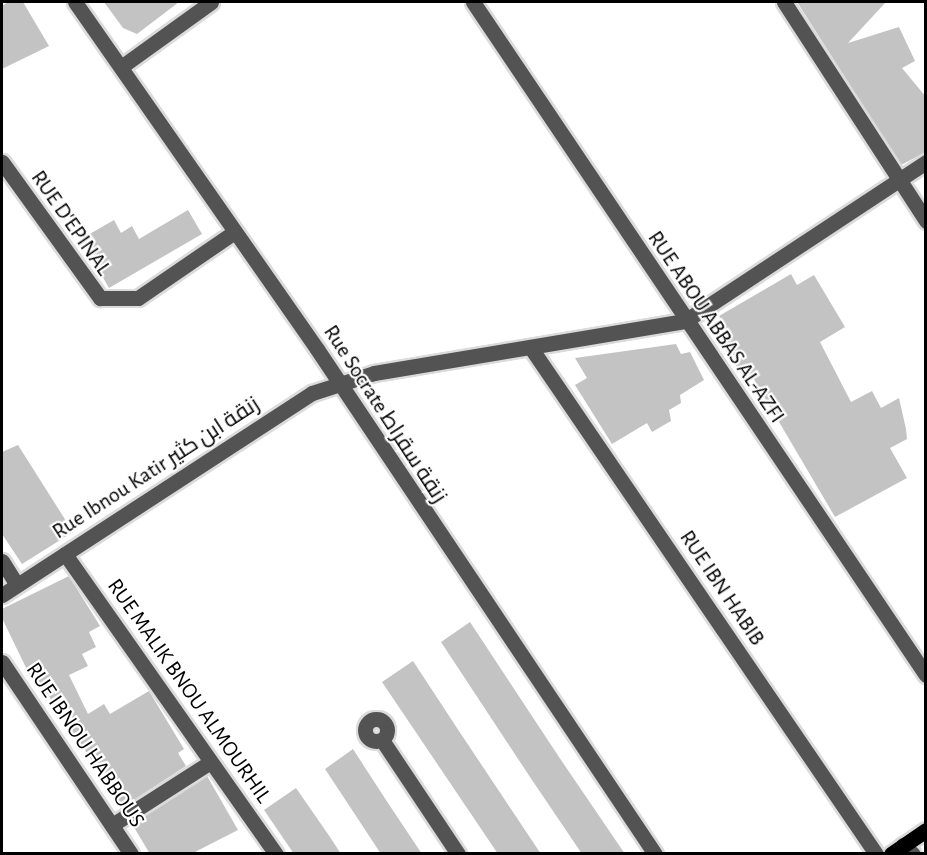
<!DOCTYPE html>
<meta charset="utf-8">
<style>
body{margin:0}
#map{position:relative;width:927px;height:855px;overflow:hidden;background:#fff;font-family:"Alegreya Sans",Cairo,sans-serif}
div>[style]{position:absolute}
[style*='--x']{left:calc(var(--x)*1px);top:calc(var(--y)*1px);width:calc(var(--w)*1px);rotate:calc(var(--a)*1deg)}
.building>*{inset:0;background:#c3c3c3}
.roads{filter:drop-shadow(2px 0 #dbdbdb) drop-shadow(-2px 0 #dbdbdb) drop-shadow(0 2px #dbdbdb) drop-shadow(0 -2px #dbdbdb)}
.minor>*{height:15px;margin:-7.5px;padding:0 7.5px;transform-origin:7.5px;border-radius:7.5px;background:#535353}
.minor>.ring{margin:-7.5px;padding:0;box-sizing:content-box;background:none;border:15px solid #535353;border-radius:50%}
.major>*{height:15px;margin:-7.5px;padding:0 7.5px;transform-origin:7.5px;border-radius:7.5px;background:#000}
span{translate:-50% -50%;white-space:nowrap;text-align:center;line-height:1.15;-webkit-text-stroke:4.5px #fff;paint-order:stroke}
.street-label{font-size:22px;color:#000}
.frame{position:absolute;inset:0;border:3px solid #000;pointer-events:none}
</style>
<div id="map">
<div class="building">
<div style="clip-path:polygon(8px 2px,23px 2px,49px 46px,2px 69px,2px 6px)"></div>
<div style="clip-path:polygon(104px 2px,179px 2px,137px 34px,123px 28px)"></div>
<div style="clip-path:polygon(797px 2px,886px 2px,848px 43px,899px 27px,915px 61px,902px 68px,926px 97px,926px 152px,901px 165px)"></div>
<div style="clip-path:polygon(188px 210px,202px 234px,109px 288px,81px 239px,114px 220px,121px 233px,132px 226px,139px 239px)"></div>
<div style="clip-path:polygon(791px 274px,797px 285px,814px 275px,845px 327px,820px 342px,851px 402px,872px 391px,881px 408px,899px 398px,906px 429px,907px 439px,890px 448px,907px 478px,835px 517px,752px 376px,745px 379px,714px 333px,725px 326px,719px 316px)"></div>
<div style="clip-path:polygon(676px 344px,681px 354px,690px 352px,704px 380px,680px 395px,681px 403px,669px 410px,671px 421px,652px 432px,647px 423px,612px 444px,575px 385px,587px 378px,575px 358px)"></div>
<div style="clip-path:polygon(18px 445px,73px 532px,22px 564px,2px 534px,2px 452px)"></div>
<div style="clip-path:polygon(69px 576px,100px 626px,89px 632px,96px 647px,82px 654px,88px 666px,69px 675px,88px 714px,104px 704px,110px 714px,149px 691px,184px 749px,178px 753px,186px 766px,123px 807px,34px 674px,30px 676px,2px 618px,2px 609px)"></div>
<div style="clip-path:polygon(470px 622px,559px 757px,625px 854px,582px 854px,530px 777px,441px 642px)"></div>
<div style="clip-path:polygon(413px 661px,457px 728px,541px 854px,498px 854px,382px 682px)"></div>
<div style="clip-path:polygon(353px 749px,386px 800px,422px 854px,381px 854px,358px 819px,325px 769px)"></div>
<div style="clip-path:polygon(207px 776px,238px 830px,191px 854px,150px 854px,132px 824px)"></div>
<div style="clip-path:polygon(296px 788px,330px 837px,341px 854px,294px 854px,264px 810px)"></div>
</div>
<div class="roads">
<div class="minor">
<div style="--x:75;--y:2;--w:423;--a:55.1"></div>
<div style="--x:317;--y:349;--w:608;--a:56.21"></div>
<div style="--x:473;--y:2;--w:811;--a:56.06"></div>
<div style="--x:784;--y:2;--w:261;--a:57"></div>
<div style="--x:121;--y:67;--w:111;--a:-35.8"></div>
<div style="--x:2;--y:162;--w:168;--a:54.2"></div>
<div style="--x:100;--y:298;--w:38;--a:0"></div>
<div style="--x:138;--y:298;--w:115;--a:-34.4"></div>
<div style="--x:531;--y:348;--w:612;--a:55.71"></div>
<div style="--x:65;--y:554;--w:367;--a:54.9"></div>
<div style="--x:2;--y:561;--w:28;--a:58"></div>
<div style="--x:2;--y:595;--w:370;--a:-33.1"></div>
<div style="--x:312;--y:393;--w:65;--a:-17.9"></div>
<div style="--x:374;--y:373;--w:315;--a:-9.5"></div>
<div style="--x:685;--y:321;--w:289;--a:-33.4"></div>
<div style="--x:2;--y:662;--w:231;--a:56.1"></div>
<div class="ring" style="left:365px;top:719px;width:7px;height:7px"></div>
<div style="--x:382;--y:740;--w:137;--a:56.3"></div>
<div style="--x:112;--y:825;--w:115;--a:-32.6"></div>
<div style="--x:903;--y:845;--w:13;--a:42"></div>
</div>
<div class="major">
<div style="--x:891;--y:854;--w:42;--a:-34.4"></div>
</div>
</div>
<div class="street-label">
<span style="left:71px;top:223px;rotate:55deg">RUE D'EPINAL</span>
<span style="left:716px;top:327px;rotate:56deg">RUE ABOU ABBAS AL-AZFI</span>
<span style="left:385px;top:414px;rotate:57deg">Rue Socrate زنقة سقراط</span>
<span style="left:156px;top:468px;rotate:-33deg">Rue Ibnou Katir زنقة ابن كثير</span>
<span style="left:722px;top:588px;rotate:56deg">RUE IBN HABIB</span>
<span style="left:189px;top:691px;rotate:55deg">RUE MALIK BNOU ALMOURHIL</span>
<span style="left:85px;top:745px;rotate:56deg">RUE IBNOU HABBOUS</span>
</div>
<div class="frame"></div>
</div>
